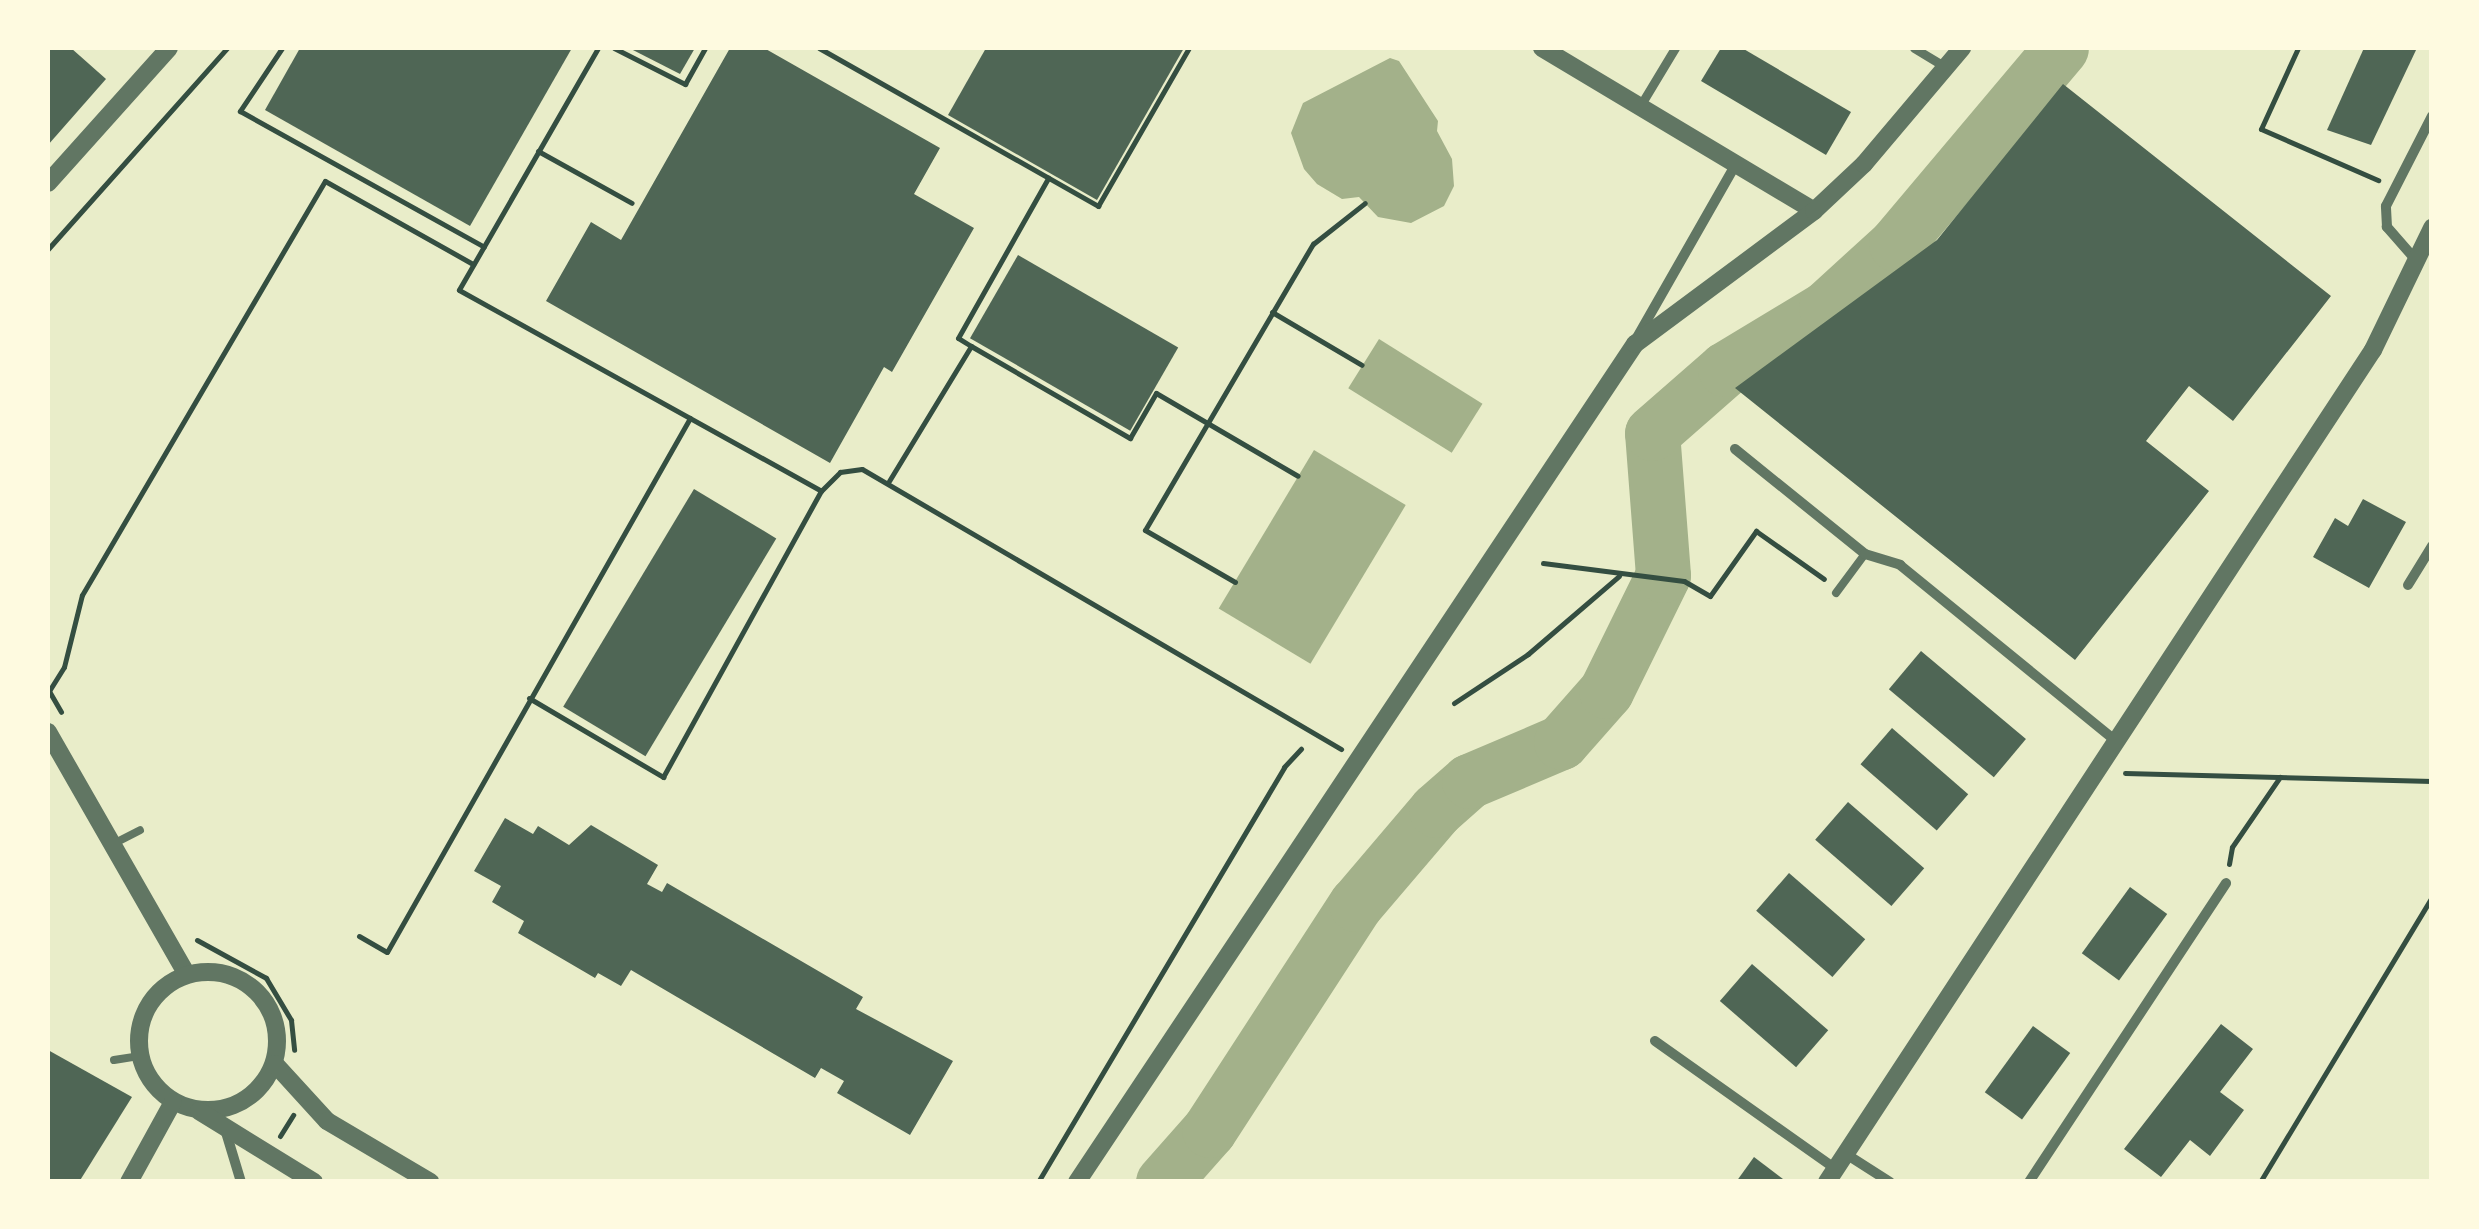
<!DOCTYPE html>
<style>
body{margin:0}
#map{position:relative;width:2479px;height:1229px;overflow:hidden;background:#e9edc9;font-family:Rubik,sans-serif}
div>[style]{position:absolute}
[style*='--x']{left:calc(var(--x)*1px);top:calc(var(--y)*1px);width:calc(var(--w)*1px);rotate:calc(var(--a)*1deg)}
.water>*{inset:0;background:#a3b18a;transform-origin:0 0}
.river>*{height:55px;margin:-27.5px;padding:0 27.5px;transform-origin:27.5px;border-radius:27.5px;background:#a3b18a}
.building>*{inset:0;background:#4f6655;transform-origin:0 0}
.path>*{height:5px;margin:-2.5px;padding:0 2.5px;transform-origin:2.5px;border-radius:2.5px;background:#344e41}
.service>*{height:8px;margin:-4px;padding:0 4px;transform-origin:4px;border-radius:4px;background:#617663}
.pedestrian>*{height:9px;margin:-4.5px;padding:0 4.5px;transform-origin:4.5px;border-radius:4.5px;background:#617663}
.minor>*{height:10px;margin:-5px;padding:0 5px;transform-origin:5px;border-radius:5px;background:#617663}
.tertiary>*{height:18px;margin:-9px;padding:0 9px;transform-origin:9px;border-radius:9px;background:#617663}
.tertiary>.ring{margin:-9px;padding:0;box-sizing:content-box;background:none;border:18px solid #617663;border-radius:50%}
span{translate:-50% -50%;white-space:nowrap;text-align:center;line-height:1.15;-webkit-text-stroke:8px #fefae0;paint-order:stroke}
.frame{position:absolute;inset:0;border:50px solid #fefae0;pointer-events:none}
</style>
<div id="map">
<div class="water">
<div style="clip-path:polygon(1390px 58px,1399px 61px,1438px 121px,1437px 131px,1452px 159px,1454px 186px,1444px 206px,1411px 223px,1378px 217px,1359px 197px,1342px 199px,1317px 184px,1304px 169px,1291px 133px,1303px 103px)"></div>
<div style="left:1379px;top:339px;width:122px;height:58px;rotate:32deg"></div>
<div style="left:1314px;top:450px;width:107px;height:185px;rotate:31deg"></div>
</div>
<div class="river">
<div style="--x:1163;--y:1182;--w:69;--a:-48.5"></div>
<div style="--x:1209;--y:1130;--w:270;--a:-57"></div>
<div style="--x:1356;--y:904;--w:123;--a:-49.6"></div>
<div style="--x:1436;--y:810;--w:44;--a:-41.3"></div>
<div style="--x:1469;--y:781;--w:100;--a:-23"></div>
<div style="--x:1561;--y:742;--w:68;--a:-48.6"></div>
<div style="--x:1606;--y:691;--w:129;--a:-63.8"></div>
<div style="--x:1663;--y:575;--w:142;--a:-94.4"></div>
<div style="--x:1652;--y:433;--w:97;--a:-41.2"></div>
<div style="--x:1725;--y:369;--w:118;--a:-31.1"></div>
<div style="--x:1826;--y:308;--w:95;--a:-42.4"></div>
<div style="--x:1896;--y:244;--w:256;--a:-49.9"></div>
</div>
<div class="building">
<div style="clip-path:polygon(48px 48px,71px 48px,106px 79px,48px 145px)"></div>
<div style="clip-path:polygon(300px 48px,572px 48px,470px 226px,265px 110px)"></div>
<div style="clip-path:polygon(629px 48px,695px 48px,680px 74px)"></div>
<div style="clip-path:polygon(730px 48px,764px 48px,940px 148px,914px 194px,974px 228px,892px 372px,884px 367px,830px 463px,546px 301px,591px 222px,621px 240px)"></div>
<div style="clip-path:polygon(986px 48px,1184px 48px,1097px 200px,948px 115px)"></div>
<div style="clip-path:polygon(1721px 48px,1742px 48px,1851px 112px,1826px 155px,1701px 81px)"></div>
<div style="clip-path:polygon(2364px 48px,2417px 48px,2371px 145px,2327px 130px)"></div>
<div style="clip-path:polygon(2063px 84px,2331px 296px,2233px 421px,2189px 386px,2146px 441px,2209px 491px,2075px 660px,1735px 388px,1937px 240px)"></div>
<div style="left:1018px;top:255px;width:185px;height:96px;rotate:30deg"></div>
<div style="left:694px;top:489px;width:96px;height:254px;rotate:31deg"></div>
<div style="clip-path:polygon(2363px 499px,2406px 522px,2369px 588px,2313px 557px,2335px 518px,2348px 526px)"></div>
<div style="left:1921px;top:651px;width:137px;height:50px;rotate:40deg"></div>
<div style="left:1892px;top:728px;width:101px;height:48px;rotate:41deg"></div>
<div style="left:1848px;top:802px;width:101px;height:50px;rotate:41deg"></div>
<div style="clip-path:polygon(505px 818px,533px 834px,538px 826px,569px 845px,591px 825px,658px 865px,647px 884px,662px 892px,667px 883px,863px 997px,856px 1009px,953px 1061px,910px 1135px,837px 1093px,844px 1081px,821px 1068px,815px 1078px,631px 970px,621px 986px,598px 973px,595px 978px,518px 933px,524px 921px,492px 902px,501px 886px,474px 871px)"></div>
<div style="left:1789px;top:873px;width:101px;height:50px;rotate:41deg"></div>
<div style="left:2130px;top:887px;width:46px;height:82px;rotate:36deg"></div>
<div style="left:1752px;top:964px;width:101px;height:49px;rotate:41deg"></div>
<div style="clip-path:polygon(2221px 1024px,2253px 1049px,2220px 1092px,2244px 1110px,2210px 1156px,2190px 1140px,2161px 1177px,2124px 1149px)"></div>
<div style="left:2033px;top:1026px;width:46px;height:82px;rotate:36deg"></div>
<div style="clip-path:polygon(48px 1050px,132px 1097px,79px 1182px,48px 1182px)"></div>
<div style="clip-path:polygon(1754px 1157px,1787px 1182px,1736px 1182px)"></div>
</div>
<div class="path">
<div style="--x:282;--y:48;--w:76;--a:123.7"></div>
<div style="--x:240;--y:111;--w:279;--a:29.1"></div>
<div style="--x:598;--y:48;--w:279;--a:119.9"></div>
<div style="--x:459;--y:290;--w:414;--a:29"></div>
<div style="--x:821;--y:491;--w:27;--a:-45"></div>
<div style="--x:840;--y:472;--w:22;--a:-8"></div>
<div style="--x:862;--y:469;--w:555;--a:30.31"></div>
<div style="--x:614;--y:48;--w:80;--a:26.9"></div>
<div style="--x:685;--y:84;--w:41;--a:-60.9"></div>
<div style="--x:819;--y:48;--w:321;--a:29.5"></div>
<div style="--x:1098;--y:206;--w:182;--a:-60.1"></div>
<div style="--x:2298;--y:48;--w:89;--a:114.6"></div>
<div style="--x:2261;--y:129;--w:128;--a:23.6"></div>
<div style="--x:538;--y:151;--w:107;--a:29"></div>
<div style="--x:48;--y:249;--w:269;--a:-48.3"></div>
<div style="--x:1272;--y:312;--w:104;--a:30.5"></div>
<div style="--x:971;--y:346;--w:184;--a:30.1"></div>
<div style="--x:1130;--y:438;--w:52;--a:-60"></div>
<div style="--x:1156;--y:393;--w:164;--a:30.3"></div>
<div style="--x:889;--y:481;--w:158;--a:-58.7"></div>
<div style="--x:971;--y:346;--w:15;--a:-148"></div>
<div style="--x:958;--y:338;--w:184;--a:-60.6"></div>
<div style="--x:1543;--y:563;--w:142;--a:7.3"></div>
<div style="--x:1684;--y:581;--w:30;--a:30"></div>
<div style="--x:1710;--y:596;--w:80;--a:-54.7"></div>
<div style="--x:1756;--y:531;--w:83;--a:35.2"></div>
<div style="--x:1235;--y:582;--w:104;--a:-150"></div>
<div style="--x:1145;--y:530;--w:332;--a:-59.6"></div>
<div style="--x:1313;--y:244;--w:66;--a:-38.3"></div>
<div style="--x:49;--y:691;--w:28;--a:-58"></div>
<div style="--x:64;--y:667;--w:74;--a:-76"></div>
<div style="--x:82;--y:595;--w:480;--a:-59.6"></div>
<div style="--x:325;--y:181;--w:170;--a:29.3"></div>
<div style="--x:49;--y:691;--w:24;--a:60"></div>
<div style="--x:529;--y:698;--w:156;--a:30.5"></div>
<div style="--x:663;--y:777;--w:327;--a:-61.1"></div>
<div style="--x:1454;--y:703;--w:89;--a:-33.5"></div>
<div style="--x:1528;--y:654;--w:120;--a:-40.6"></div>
<div style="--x:2125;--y:773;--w:307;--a:1.5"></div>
<div style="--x:2229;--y:864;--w:17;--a:-80"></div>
<div style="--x:2232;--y:847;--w:85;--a:-55.6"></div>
<div style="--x:359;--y:936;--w:32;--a:30"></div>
<div style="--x:387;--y:952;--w:614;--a:-60.43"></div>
<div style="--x:197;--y:940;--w:79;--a:28.8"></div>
<div style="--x:266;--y:978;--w:49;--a:59.2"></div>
<div style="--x:291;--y:1020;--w:30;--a:84"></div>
<div style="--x:280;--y:1136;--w:25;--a:-58"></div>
<div style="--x:1038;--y:1182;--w:482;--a:-59.3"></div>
<div style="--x:1284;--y:767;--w:25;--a:-47"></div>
<div style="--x:2260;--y:1182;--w:333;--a:-58.9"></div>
</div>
<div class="service">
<div style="--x:1836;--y:593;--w:49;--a:-53.4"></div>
<div style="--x:115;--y:843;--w:28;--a:-27"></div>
<div style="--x:114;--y:1060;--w:25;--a:-9"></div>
</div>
<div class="pedestrian">
<div style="--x:1914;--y:48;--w:37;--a:31"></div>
<div style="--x:1640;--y:106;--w:68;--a:-58.9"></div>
</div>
<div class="minor">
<div style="--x:2415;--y:259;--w:43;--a:-131.2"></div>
<div style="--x:2387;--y:227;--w:21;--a:-93"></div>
<div style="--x:2386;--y:206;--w:101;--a:-62.9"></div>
<div style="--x:1635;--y:341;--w:204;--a:-60.3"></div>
<div style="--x:1735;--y:449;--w:167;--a:38.9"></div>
<div style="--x:1865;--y:554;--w:37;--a:17"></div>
<div style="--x:1900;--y:565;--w:280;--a:39.2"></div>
<div style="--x:2408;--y:585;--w:46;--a:-58.4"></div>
<div style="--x:1655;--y:1041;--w:222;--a:35.3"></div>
<div style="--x:225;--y:1129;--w:55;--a:73.2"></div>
<div style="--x:1846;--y:1154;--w:52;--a:32.5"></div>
<div style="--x:2029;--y:1182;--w:358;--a:-56.6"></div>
</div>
<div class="tertiary">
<div style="--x:1542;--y:48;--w:317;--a:30.9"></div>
<div style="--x:48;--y:183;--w:181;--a:-48.1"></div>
<div style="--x:48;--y:732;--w:278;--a:60.2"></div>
<div class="ring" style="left:139px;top:972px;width:120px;height:120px"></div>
<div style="--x:275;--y:1064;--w:77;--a:47.6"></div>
<div style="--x:327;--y:1121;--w:120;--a:30.6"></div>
<div style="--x:199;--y:1111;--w:135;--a:31.7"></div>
<div style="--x:129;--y:1182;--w:91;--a:-61.2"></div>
<div style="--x:1077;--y:1182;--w:1007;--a:-56.34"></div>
<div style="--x:1635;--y:344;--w:223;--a:-36.6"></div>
<div style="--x:1814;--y:211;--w:69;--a:-43.2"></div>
<div style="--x:1864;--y:164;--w:152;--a:-49.8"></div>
<div style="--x:1827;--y:1182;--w:995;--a:-56.73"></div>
<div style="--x:2373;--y:350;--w:136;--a:-64.2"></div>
</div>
<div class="frame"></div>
</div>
